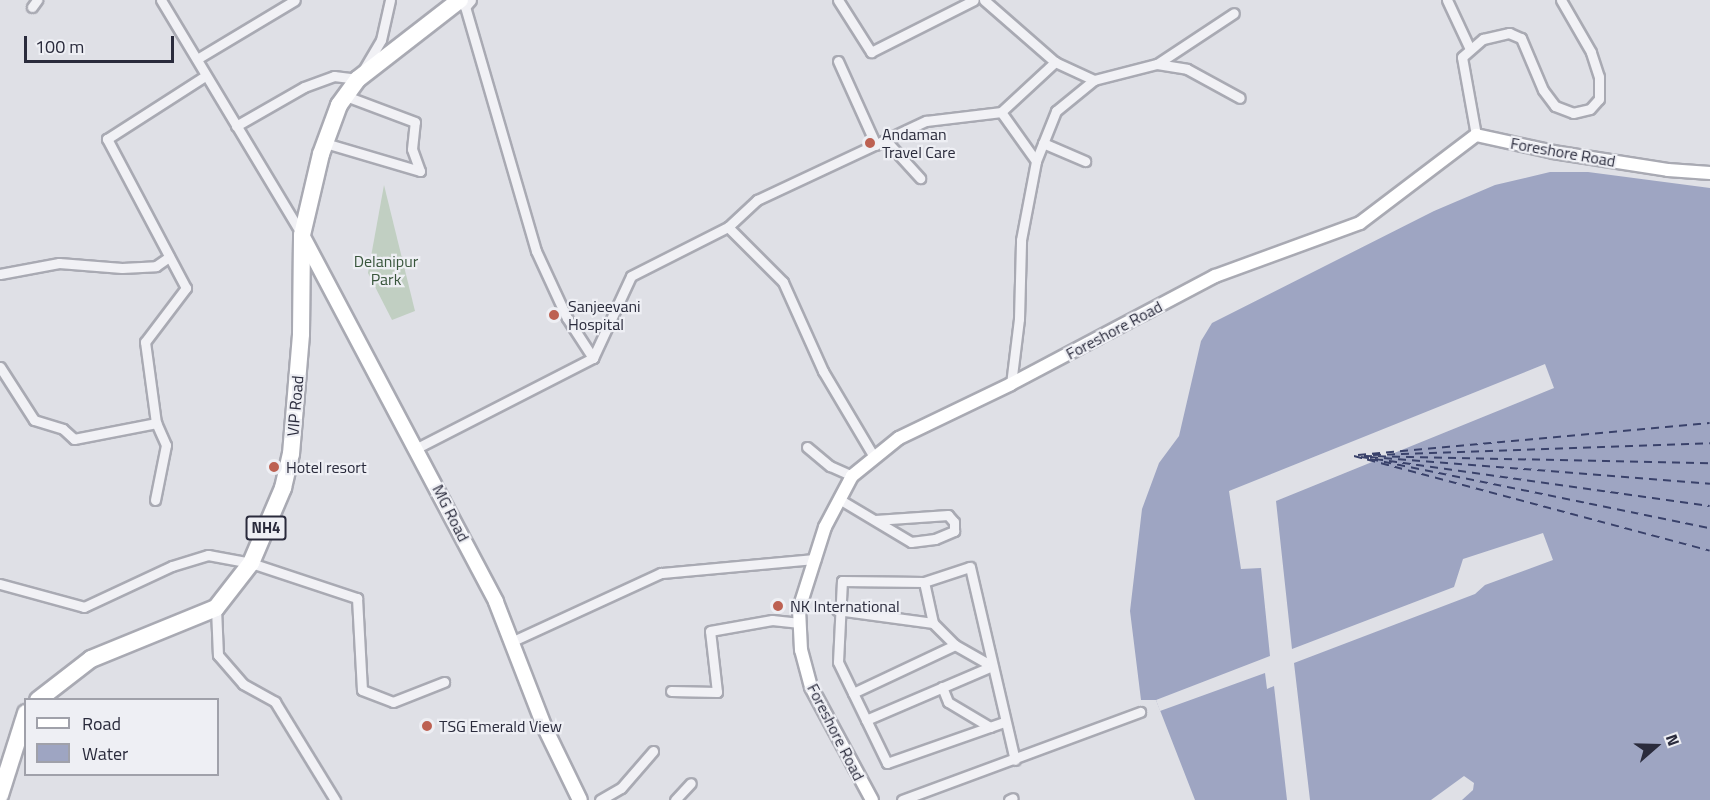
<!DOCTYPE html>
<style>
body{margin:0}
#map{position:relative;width:1710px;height:800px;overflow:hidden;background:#dfe0e6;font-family:"Titillium Web",sans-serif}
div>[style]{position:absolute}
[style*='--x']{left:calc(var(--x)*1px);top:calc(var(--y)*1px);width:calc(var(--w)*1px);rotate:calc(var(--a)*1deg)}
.green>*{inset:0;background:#c1cfc2}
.water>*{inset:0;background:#9ea5c2}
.pier>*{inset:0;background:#dfe0e6}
.ferry>*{height:1.5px;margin-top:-0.75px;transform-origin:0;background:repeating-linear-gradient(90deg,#39416a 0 8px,transparent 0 14px)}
.roads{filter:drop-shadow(2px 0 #a9aab3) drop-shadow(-2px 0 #a9aab3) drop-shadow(0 2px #a9aab3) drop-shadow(0 -2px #a9aab3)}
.street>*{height:9px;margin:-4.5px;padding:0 4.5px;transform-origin:4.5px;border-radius:4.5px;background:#f1f1f5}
.secondary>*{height:12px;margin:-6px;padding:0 6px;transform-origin:6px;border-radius:6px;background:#fff}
.primary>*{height:14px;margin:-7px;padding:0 7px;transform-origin:7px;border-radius:7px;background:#fff}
.highway>*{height:16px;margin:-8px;padding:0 8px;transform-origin:8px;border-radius:8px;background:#fff}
.dots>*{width:16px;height:16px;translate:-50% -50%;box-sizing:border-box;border:3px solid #eeeff4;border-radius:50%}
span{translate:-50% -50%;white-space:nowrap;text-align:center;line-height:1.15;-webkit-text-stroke:4.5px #eeeff4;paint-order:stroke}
.shield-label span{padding:2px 4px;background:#eeeff4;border:2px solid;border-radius:4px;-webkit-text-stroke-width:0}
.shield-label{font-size:15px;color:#2a2b3c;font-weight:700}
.poi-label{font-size:16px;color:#2a2b3c}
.left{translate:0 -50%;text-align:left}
.street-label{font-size:16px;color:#2a2b3c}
.park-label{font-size:16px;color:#39563c}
.legend{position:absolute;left:24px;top:698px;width:195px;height:78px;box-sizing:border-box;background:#eeeff4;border:2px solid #a0a1aa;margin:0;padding:8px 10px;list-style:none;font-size:18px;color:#2a2b3c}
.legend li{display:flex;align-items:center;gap:12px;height:30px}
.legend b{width:30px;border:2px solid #a0a1aa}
.north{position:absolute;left:1626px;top:716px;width:60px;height:60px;-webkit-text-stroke:4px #eeeff4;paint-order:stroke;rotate:70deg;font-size:16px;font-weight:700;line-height:24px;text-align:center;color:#2a2b3c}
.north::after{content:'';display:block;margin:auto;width:21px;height:27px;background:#2a2b3c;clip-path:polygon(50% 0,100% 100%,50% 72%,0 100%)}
.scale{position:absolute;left:24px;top:36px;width:150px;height:27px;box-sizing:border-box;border:3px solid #2a2b3c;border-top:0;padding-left:8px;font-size:18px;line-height:21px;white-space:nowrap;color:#2a2b3c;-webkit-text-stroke:4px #eeeff4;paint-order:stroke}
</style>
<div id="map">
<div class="green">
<div style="clip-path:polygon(384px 185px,415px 311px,392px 320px,368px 273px)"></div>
</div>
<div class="water">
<div style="clip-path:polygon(1550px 172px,1588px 172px,1710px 188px,1710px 800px,1195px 800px,1156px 700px,1141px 700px,1130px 611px,1142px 509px,1159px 463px,1179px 436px,1201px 341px,1212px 323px,1434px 211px,1495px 185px)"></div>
</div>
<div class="pier">
<div style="clip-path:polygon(1545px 364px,1554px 388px,1276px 501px,1292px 649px,1454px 587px,1463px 559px,1543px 533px,1553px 560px,1485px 585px,1475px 594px,1294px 663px,1310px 800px,1287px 800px,1274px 686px,1267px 689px,1265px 673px,1160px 711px,1156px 700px,1270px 656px,1261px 568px,1241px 569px,1229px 491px)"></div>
<div style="clip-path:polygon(1464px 776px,1474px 783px,1473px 790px,1462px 800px,1431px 800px)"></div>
</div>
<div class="ferry">
<div style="--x:1358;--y:455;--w:353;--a:-5.2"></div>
<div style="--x:1373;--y:455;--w:337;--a:-2"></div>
<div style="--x:1354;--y:456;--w:368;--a:14.9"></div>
<div style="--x:1364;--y:456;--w:346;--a:1.2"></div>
<div style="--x:1361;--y:457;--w:352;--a:8"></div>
<div style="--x:1370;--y:457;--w:341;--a:4.5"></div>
<div style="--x:1370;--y:459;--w:347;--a:11.5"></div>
</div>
<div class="roads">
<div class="street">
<div style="--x:161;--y:0;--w:274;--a:59"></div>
<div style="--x:838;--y:0;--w:62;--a:57.6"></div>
<div style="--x:871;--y:52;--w:115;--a:-26.8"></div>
<div style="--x:984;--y:0;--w:94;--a:41.1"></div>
<div style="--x:1447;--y:0;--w:52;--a:64.9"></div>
<div style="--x:32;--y:7;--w:9;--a:-54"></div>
<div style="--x:197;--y:59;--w:114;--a:-31"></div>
<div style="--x:838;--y:61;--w:92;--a:65.7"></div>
<div style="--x:1157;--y:64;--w:30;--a:9"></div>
<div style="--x:1187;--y:69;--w:60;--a:28.7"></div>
<div style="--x:236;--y:126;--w:78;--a:-29.8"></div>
<div style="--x:304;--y:87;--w:32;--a:-20"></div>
<div style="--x:334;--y:76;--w:24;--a:7"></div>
<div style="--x:358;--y:79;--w:45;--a:-59.5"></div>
<div style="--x:381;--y:40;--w:41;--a:-77.3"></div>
<div style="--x:1476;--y:135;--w:79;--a:-100.2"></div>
<div style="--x:1462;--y:57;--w:28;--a:-41"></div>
<div style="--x:1483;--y:39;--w:27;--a:-13"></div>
<div style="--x:1509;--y:33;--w:13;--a:23"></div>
<div style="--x:1521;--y:38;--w:56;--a:67.1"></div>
<div style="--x:1543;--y:90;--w:20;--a:53"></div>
<div style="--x:1555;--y:106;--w:19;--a:21"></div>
<div style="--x:1573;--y:113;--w:17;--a:-13"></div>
<div style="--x:1590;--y:109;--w:13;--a:-48"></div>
<div style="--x:1599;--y:99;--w:22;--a:-90"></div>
<div style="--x:1599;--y:77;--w:26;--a:-108"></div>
<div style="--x:1591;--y:52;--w:60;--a:-120"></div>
<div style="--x:881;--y:142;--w:9;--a:18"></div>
<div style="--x:890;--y:145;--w:45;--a:47.7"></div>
<div style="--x:325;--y:143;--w:99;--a:16.4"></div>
<div style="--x:420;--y:171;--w:23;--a:-110"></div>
<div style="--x:412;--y:149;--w:27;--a:-84"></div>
<div style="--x:415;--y:122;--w:74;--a:-159.4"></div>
<div style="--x:1043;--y:143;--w:46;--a:23.2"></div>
<div style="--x:1036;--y:161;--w:60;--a:-125.5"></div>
<div style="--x:1001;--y:112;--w:74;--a:-42.8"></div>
<div style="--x:1055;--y:62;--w:43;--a:24.8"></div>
<div style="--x:728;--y:227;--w:78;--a:45"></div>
<div style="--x:783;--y:282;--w:98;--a:65.8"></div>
<div style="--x:823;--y:371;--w:100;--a:59.3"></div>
<div style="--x:0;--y:274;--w:60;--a:-10.6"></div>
<div style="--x:59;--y:263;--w:63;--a:4.5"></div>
<div style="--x:122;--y:268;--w:34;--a:-3"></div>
<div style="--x:156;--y:266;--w:16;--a:-35"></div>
<div style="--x:593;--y:358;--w:90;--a:-65.1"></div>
<div style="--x:631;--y:276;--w:109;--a:-26.8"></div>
<div style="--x:728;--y:227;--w:40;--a:-43"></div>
<div style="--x:757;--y:200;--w:187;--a:-25.1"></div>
<div style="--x:926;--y:121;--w:76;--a:-6.8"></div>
<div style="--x:0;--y:367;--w:63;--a:57.3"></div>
<div style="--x:34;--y:420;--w:30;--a:17"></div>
<div style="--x:63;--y:429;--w:15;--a:42"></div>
<div style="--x:74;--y:439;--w:84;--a:-11"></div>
<div style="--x:1011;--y:384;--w:65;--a:-83"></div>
<div style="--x:1019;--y:319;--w:79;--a:-88.5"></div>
<div style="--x:1021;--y:240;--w:80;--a:-79.2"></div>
<div style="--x:1036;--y:161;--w:54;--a:-68.2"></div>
<div style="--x:1056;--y:111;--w:49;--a:-39.2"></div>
<div style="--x:1094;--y:80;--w:65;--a:-14.3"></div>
<div style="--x:1157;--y:64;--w:92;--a:-33.5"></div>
<div style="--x:807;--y:447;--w:30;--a:40"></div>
<div style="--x:830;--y:466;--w:24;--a:24"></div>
<div style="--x:417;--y:448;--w:198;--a:-27.1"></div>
<div style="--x:593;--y:358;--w:48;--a:-123"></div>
<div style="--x:567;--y:318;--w:74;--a:-114.8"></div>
<div style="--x:536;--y:251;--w:254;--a:-106.2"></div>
<div style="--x:465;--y:7;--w:9;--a:-49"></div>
<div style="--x:839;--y:499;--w:84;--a:30.8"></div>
<div style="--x:911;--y:542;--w:24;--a:-7"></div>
<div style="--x:935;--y:539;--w:21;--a:-23"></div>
<div style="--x:954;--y:531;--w:9;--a:-90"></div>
<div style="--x:954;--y:522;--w:9;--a:-131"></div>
<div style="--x:948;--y:515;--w:73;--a:176.1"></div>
<div style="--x:155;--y:500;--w:56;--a:-78.7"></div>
<div style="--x:166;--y:445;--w:24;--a:-114"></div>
<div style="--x:156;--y:423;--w:82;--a:-97.7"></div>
<div style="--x:145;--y:342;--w:68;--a:-52.8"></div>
<div style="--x:186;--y:288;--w:169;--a:-117.9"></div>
<div style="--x:107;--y:139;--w:117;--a:-32.7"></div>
<div style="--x:924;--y:582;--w:42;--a:77.6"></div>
<div style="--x:0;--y:584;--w:87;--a:15.3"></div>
<div style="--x:84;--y:607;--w:97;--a:-25"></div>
<div style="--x:172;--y:566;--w:38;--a:-17"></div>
<div style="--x:208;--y:555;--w:44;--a:10.5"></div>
<div style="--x:251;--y:563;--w:112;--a:18.3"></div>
<div style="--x:357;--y:598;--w:92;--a:86.9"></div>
<div style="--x:362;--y:690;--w:33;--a:21"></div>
<div style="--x:393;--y:702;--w:55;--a:-21.4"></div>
<div style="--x:216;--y:608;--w:47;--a:87.6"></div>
<div style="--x:218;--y:655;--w:38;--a:49"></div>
<div style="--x:243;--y:684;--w:37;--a:29"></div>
<div style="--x:275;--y:702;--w:115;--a:58.5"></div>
<div style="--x:837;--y:610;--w:97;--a:7.7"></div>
<div style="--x:933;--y:623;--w:31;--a:45"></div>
<div style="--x:955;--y:645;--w:43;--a:29.6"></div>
<div style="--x:513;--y:641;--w:163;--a:-24.7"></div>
<div style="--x:661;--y:573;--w:155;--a:-5.2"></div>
<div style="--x:942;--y:687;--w:16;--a:68"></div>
<div style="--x:948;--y:702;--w:49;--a:30.8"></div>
<div style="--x:671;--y:691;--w:46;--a:1.2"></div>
<div style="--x:717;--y:692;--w:61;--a:-96.5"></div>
<div style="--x:710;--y:631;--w:63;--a:-10.1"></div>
<div style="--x:772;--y:620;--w:28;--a:6"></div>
<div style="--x:853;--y:693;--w:113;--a:-25.2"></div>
<div style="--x:866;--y:720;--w:137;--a:-23.2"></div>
<div style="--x:1004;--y:722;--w:124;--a:160.7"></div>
<div style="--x:887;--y:763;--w:112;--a:-115.9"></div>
<div style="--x:838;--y:662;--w:81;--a:-87.2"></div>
<div style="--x:842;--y:581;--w:82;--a:0.7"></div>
<div style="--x:924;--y:582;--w:48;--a:-18.1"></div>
<div style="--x:970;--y:567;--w:198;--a:76.9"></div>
<div style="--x:600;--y:800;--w:24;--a:-30"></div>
<div style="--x:621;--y:788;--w:49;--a:-49.1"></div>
<div style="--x:675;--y:800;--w:23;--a:-47"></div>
<div style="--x:902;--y:800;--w:254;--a:-20.3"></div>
<div style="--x:1009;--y:800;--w:4;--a:-27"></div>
</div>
<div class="secondary">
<div style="--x:872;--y:800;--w:128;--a:-118.4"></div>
<div style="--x:811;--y:687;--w:38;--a:-105"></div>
<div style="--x:801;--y:650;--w:41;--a:-92.8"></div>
<div style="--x:799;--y:609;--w:86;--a:-72.4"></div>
<div style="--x:825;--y:527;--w:58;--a:-62.1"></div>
<div style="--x:852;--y:476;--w:60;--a:-39"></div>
<div style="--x:899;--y:438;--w:124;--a:-25.7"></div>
<div style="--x:1011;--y:384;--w:231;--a:-27.9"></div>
<div style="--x:1215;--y:276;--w:154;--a:-20.1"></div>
<div style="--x:1360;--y:223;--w:146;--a:-37.2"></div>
<div style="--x:1476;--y:135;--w:79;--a:12.4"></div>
<div style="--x:1553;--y:152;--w:116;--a:8.9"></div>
<div style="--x:1668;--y:170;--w:42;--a:4.1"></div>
</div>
<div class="primary">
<div style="--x:302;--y:235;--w:415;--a:62.1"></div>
<div style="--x:496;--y:602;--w:133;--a:68.8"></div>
<div style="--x:544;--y:726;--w:82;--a:64.1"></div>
</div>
<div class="highway">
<div style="--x:38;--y:700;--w:67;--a:-37.7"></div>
<div style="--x:91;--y:659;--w:135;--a:-22.2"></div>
<div style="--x:216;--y:608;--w:57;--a:-52.1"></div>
<div style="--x:251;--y:563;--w:82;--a:-66.9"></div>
<div style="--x:283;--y:488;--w:35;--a:-77"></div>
<div style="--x:291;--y:454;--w:120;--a:-85.2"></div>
<div style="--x:301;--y:334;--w:99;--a:-89.4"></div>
<div style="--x:302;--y:235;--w:83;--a:-76.8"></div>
<div style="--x:321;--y:154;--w:52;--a:-69.8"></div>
<div style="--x:339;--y:105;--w:32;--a:-54"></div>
<div style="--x:358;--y:79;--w:129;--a:-37.8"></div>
<div style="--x:0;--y:795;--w:86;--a:-72.4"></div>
</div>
</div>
<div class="dots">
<div style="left:870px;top:143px;background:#bd6152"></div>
<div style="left:554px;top:315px;background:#bd6152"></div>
<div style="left:274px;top:467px;background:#bd6152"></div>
<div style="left:778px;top:606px;background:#bd6152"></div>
<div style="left:427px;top:726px;background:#bd6152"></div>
</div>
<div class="shield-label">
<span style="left:266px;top:528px">NH4</span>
</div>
<div class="poi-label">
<span class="left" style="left:882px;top:143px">Andaman<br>Travel Care</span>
<span class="left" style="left:568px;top:315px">Sanjeevani<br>Hospital</span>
<span class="left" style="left:286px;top:467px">Hotel resort</span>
<span class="left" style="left:790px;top:606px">NK International</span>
<span class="left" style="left:439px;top:726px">TSG Emerald View</span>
</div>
<div class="street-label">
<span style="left:1563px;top:152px;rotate:10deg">Foreshore Road</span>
<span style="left:1114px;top:330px;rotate:-28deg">Foreshore Road</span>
<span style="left:295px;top:406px;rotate:-85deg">VIP Road</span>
<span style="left:451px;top:513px;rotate:63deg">MG Road</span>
<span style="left:836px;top:732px;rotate:63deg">Foreshore Road</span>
</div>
<div class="park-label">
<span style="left:386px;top:270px">Delanipur<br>Park</span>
</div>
<ul class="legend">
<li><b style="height:8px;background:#fff"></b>Road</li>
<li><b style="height:16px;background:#9ea5c2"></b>Water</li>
</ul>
<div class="north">N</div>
<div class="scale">100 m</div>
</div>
